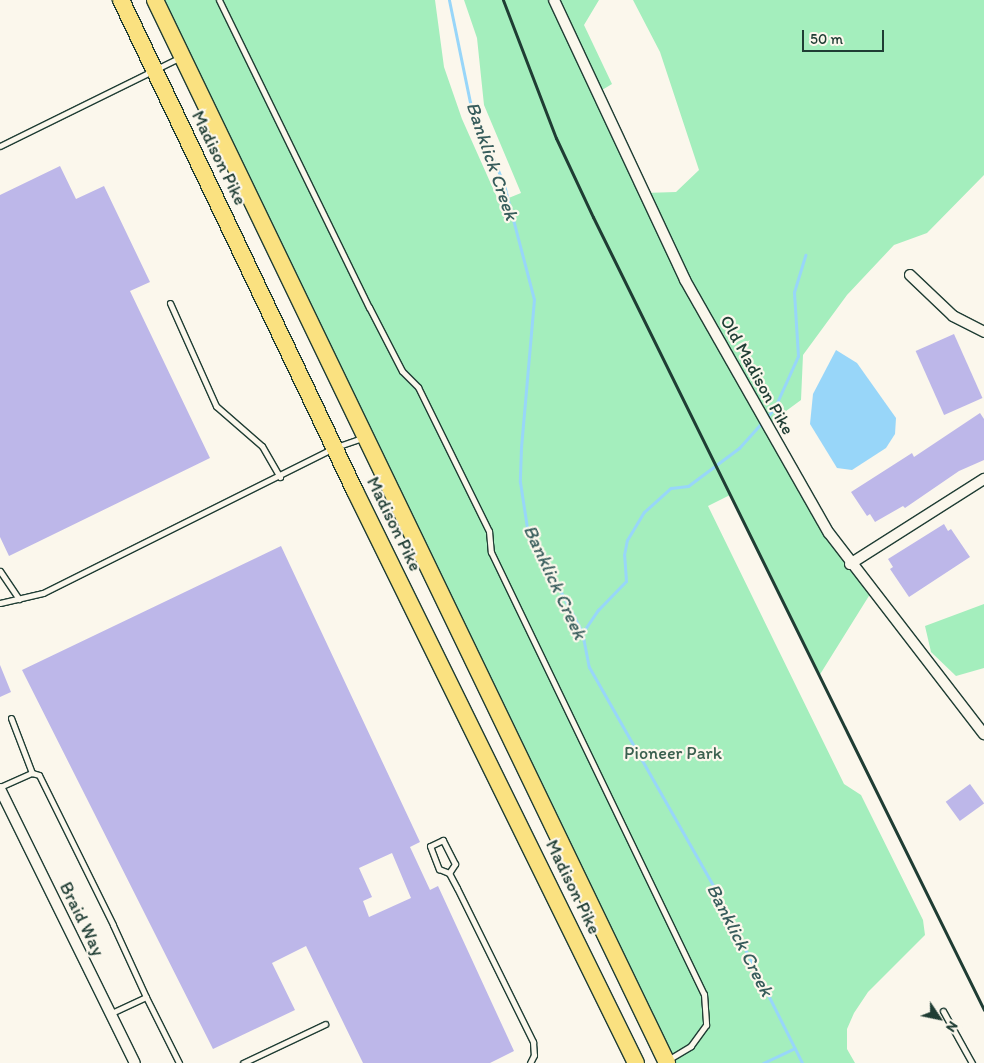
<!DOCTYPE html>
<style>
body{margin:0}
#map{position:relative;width:984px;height:1063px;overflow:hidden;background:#fbf7ec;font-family:Itim,sans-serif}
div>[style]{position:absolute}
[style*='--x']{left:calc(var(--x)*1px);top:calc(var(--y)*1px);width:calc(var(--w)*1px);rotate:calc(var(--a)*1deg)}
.green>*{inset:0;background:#a4eebd}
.water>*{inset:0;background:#98d6f9}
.stream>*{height:3px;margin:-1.5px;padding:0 1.5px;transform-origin:1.5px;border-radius:1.5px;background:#98d6f9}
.building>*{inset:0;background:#bdb7e9;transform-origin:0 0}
.roads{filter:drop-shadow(1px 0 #1f3d34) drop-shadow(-1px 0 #1f3d34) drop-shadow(0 1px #1f3d34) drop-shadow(0 -1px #1f3d34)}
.service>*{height:5px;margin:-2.5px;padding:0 2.5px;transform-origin:2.5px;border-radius:2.5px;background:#fbf7ec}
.minor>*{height:10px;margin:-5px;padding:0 5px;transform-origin:5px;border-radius:5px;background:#fbf7ec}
.primary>*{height:16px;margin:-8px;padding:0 8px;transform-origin:8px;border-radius:8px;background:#fae180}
.rail>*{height:3px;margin:-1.5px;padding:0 1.5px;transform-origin:1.5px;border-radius:1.5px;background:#1f3d34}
span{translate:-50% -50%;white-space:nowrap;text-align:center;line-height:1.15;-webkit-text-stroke:4.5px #fbf7ec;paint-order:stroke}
.street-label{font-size:18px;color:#1f3d34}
.park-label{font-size:18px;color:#3a604f}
.water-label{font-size:19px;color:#375c5b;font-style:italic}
.north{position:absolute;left:914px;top:993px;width:50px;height:50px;-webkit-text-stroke:4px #fbf7ec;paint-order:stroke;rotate:124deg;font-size:14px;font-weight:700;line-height:20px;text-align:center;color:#1f3d34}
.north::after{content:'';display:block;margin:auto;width:18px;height:22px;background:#1f3d34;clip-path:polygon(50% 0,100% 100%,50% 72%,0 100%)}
.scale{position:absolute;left:802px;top:30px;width:82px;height:22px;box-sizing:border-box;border:2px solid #1f3d34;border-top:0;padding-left:6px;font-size:15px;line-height:18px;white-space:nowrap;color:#1f3d34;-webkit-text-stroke:4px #fbf7ec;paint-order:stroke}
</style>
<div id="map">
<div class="green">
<div style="clip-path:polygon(155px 0,435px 0,444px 67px,462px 119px,499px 202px,521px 193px,484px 105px,477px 38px,464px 0,599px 0,584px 25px,612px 84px,597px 93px,644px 193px,676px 192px,699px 170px,660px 52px,633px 0,984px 0,984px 175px,927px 233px,894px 245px,847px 295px,803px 355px,801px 400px,767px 425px,872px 591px,819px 676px,730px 495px,708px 506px,844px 784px,861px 795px,923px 920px,925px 935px,868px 992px,854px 1013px,847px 1029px,847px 1049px,855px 1063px,667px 1063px)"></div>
<div style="clip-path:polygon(984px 604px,984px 668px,956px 676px,931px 652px,925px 626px)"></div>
</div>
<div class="water">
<div style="clip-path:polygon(836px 350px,857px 363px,896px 418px,895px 434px,886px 448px,852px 470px,837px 468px,810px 424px,813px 394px)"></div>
</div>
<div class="stream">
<div style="--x:449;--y:0;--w:104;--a:78.4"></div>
<div style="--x:470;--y:102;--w:90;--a:67.7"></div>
<div style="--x:504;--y:185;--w:118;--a:75.3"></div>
<div style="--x:534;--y:299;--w:149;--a:95"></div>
<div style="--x:521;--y:447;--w:35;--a:92"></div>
<div style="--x:520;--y:482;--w:47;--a:81.3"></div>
<div style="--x:527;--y:528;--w:118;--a:62.1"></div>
<div style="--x:582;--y:632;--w:36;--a:79"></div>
<div style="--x:589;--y:667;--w:255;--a:60.4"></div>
<div style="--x:715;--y:889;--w:195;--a:63.4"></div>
<div style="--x:583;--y:632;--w:27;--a:-56"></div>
<div style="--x:598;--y:610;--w:40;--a:-46"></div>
<div style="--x:626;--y:581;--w:26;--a:-94"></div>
<div style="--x:624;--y:555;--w:15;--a:-79"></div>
<div style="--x:627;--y:540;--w:33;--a:-59"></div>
<div style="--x:644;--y:512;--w:36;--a:-42"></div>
<div style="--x:671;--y:488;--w:17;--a:-7"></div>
<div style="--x:688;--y:486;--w:64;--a:-36.7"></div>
<div style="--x:739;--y:448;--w:52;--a:-48.1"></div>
<div style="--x:774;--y:409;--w:58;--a:-65.6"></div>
<div style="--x:798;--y:356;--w:64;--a:-93.6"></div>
<div style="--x:794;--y:292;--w:39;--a:-73"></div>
<div style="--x:763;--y:1063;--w:35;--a:-25"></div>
</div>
<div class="building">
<div style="clip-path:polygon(60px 166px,76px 199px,104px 186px,150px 282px,130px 291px,210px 458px,9px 556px,0 537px,0 195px)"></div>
<div style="left:954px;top:334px;width:70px;height:42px;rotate:66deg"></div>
<div style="clip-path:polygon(980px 413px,984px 419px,984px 460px,959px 471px,905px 508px,903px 506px,875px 522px,870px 514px,867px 516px,851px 492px,912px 453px,914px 457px)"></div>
<div style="clip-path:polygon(944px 524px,948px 531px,951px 529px,970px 557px,909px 597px,890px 569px,893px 567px,888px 559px)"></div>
<div style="clip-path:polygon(evenodd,281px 546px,420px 842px,410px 847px,430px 890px,438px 886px,514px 1051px,490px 1063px,363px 1063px,306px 946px,272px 963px,295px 1010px,213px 1049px,22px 670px,281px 546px,392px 853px,411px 898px,369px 917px,363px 901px,372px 897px,359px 868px,392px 853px)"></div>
<div style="clip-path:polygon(0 665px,11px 692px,0 697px)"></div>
<div style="left:970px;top:784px;width:24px;height:30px;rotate:54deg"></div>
</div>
<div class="roads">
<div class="service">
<div style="--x:219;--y:0;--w:342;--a:64"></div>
<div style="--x:369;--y:307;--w:72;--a:62.7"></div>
<div style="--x:402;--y:371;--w:23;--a:45"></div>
<div style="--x:418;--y:387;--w:161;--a:63.8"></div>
<div style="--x:489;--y:531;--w:21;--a:85"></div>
<div style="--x:491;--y:552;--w:491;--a:64.3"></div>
<div style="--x:704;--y:994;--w:31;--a:86"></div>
<div style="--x:706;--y:1025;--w:26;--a:126"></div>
<div style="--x:691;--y:1046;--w:26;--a:149"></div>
<div style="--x:0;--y:146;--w:199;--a:-26.2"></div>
<div style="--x:170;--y:303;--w:113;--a:65.9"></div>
<div style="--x:216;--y:406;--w:61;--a:41"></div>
<div style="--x:262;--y:446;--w:36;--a:60"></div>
<div style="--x:0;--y:571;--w:34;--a:56"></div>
<div style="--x:0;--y:603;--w:44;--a:-13.1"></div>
<div style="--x:43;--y:593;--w:327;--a:-26.5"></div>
<div style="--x:336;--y:447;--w:28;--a:-19"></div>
<div style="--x:11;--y:718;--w:59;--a:69.1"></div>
<div style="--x:0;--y:787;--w:35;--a:-24"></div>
<div style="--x:32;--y:773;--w:7;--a:16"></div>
<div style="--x:39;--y:775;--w:167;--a:63.7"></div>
<div style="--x:113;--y:925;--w:79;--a:65.4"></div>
<div style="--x:146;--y:997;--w:38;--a:155"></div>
<div style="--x:449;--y:873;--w:11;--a:-56"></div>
<div style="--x:455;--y:864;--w:27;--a:-117"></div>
<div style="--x:443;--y:840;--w:14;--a:155"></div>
<div style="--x:430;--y:846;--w:25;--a:69"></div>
<div style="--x:439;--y:869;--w:11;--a:22"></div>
<div style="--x:449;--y:873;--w:17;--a:62"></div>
<div style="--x:457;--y:888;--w:172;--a:63.7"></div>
<div style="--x:533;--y:1042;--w:13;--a:86"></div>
<div style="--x:534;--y:1055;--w:9;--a:117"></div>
<div style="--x:146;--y:997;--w:74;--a:63.4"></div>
<div style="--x:943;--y:1011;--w:60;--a:60.9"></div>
<div style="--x:243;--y:1063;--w:91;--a:-25.4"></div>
</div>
<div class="minor">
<div style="--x:554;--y:0;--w:309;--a:64.9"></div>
<div style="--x:685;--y:280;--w:291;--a:60.4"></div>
<div style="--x:829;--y:533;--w:254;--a:52.4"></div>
<div style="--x:910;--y:275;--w:59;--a:43.6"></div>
<div style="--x:953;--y:316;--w:35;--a:27"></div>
<div style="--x:850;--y:564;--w:159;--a:-32.4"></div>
<div style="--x:0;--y:789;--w:305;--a:63.8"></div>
</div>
<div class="primary">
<div style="--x:121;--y:0;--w:544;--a:64.52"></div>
<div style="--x:355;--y:491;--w:637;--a:63.84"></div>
<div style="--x:155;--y:0;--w:1180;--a:64.28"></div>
</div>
</div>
<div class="rail">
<div style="--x:503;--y:0;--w:148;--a:69"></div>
<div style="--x:556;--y:138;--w:87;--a:64.9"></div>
<div style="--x:593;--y:217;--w:884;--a:63.75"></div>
</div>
<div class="street-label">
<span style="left:219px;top:158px;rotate:64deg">Madison Pike</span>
<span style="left:757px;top:375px;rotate:61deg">Old Madison Pike</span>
<span style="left:394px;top:524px;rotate:64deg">Madison Pike</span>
<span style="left:573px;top:887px;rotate:64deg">Madison Pike</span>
<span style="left:82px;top:919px;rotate:64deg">Braid Way</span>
</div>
<div class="park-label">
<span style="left:673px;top:753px">Pioneer Park</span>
</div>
<div class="water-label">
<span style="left:492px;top:161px;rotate:71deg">Banklick Creek</span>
<span style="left:555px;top:582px;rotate:65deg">Banklick Creek</span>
<span style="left:740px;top:940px;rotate:63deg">Banklick Creek</span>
</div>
<div class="north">N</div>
<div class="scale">50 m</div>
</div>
